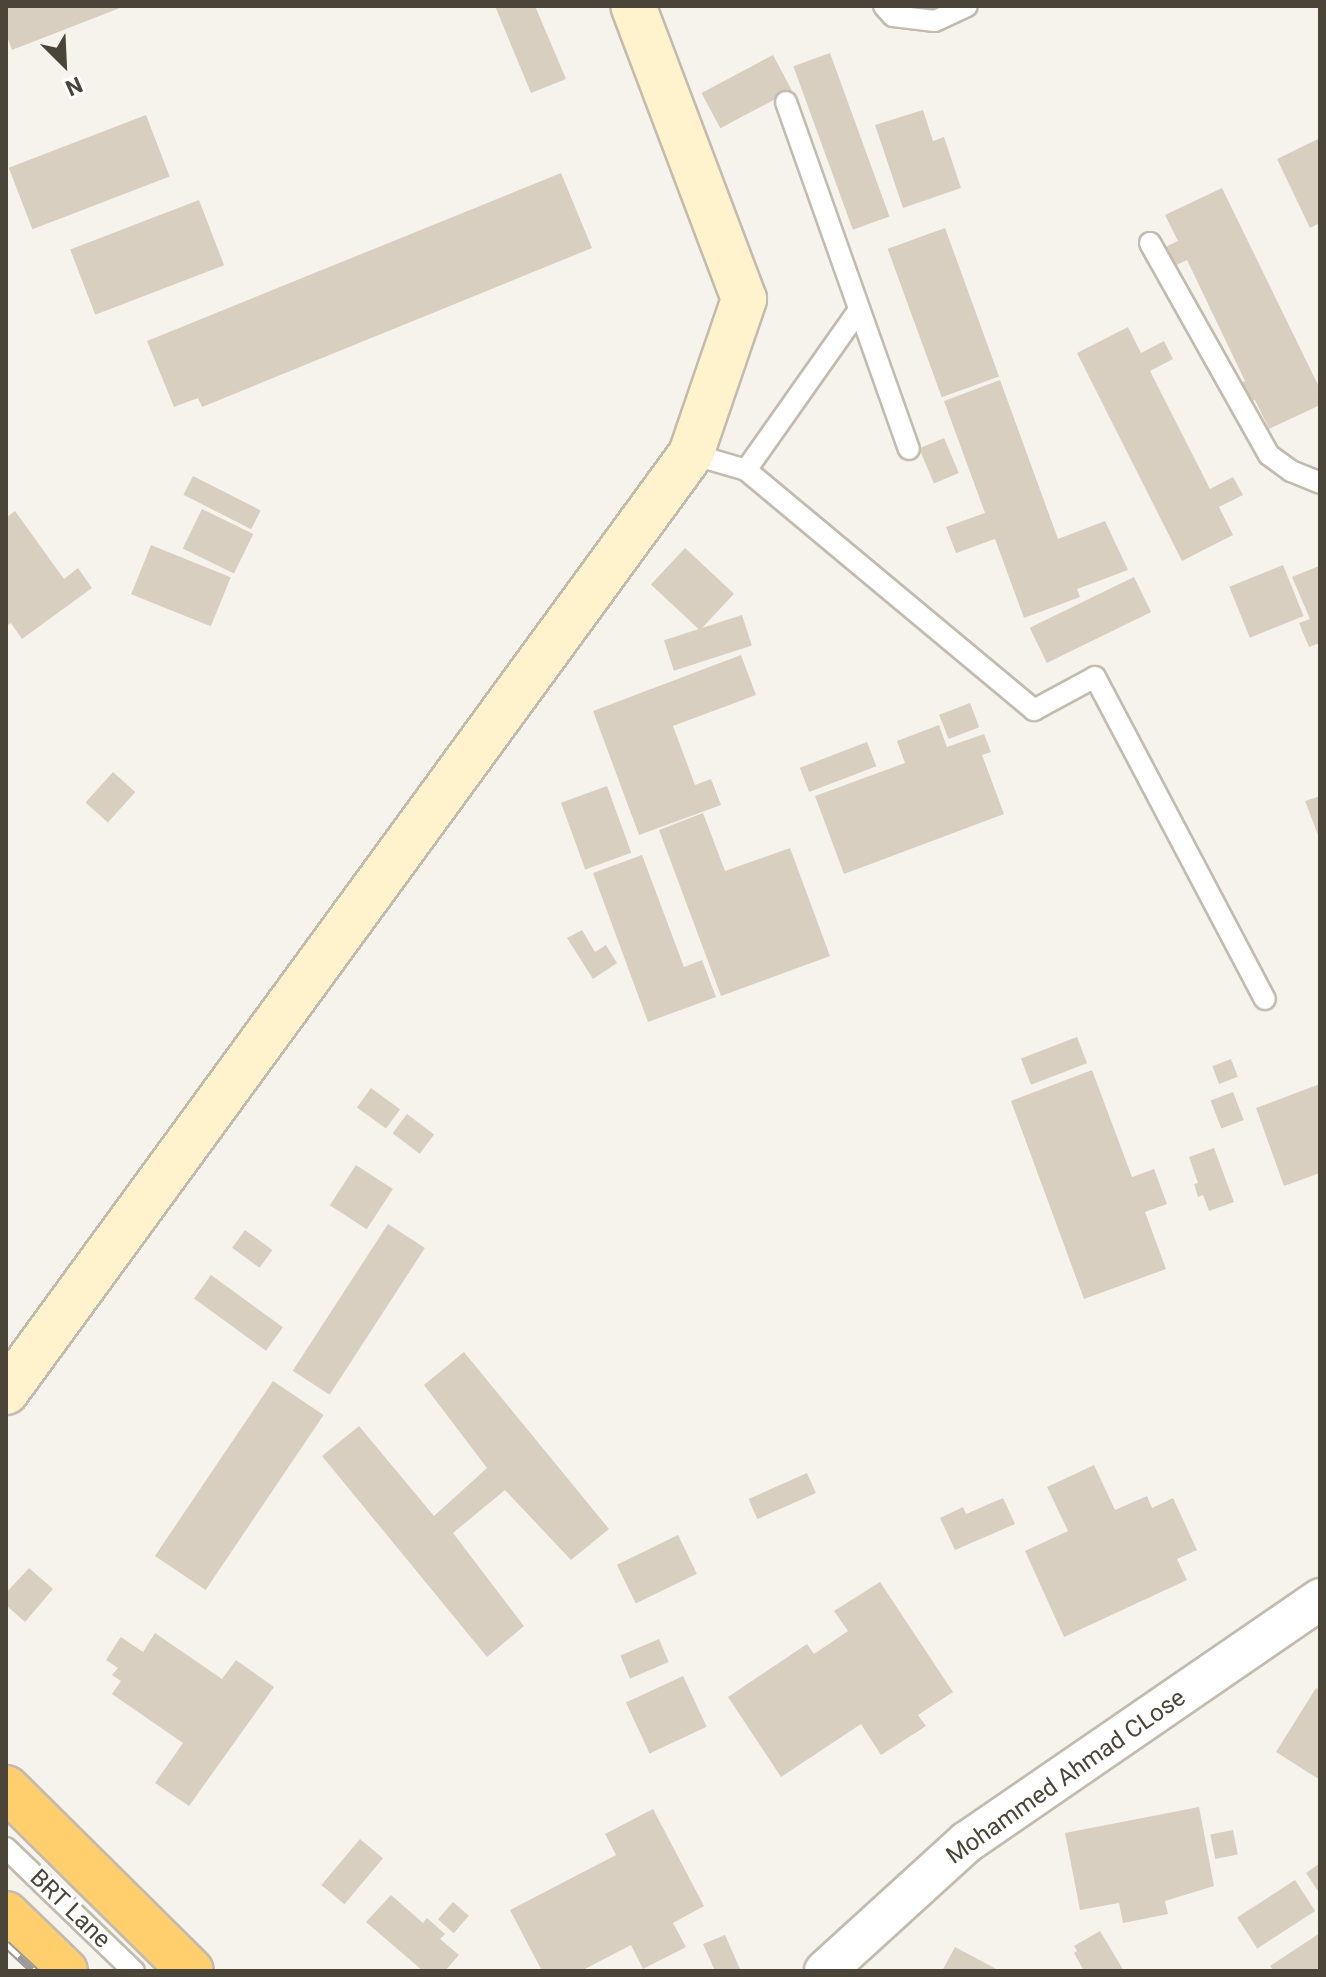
<!DOCTYPE html>
<style>
body{margin:0}
#map{position:relative;width:1326px;height:1977px;overflow:hidden;background:#f6f3ec;font-family:Roboto,sans-serif}
div>[style]{position:absolute}
[style*='--x']{left:calc(var(--x)*1px);top:calc(var(--y)*1px);width:calc(var(--w)*1px);rotate:calc(var(--a)*1deg)}
.building>*{inset:0;background:#d8cfc1;transform-origin:0 0}
.roads{filter:drop-shadow(2px 0 #c2bbae) drop-shadow(-2px 0 #c2bbae) drop-shadow(0 2px #c2bbae) drop-shadow(0 -2px #c2bbae)}
.lane>*{height:20px;margin:-10px;padding:0 10px;transform-origin:10px;border-radius:10px;background:#fff}
.street>*{height:40px;margin:-20px;padding:0 20px;transform-origin:20px;border-radius:20px;background:#fff}
.secondary>*{height:44px;margin:-22px;padding:0 22px;transform-origin:22px;border-radius:22px;background:#fff3cd}
.highway>*{height:44px;margin:-22px;padding:0 22px;transform-origin:22px;border-radius:22px;background:#ffcf6e}
.rail>*{height:9px;margin-top:-4.5px;transform-origin:0;background:repeating-linear-gradient(90deg,#fff 0 18px,#9a9a9a 0 36px);box-sizing:border-box;border-block:2px solid #9a9a9a}
span{translate:-50% -50%;white-space:nowrap;text-align:center;line-height:1.15;-webkit-text-stroke:6px #fff;paint-order:stroke}
.street-label{font-size:24px;color:#4b4439}
.frame{position:absolute;inset:0;border:8px solid #4b4439;pointer-events:none}
.north{position:absolute;left:24px;top:24px;width:80px;height:80px;-webkit-text-stroke:6px #fff;paint-order:stroke;rotate:156deg;font-size:22px;font-weight:700;line-height:32px;text-align:center;color:#4b4439}
.north::after{content:'';display:block;margin:auto;width:28px;height:36px;background:#4b4439;clip-path:polygon(50% 0,100% 100%,50% 72%,0 100%)}
</style>
<div id="map">
<div class="building">
<div style="clip-path:polygon(6px 6px,125px 6px,12px 50px,6px 34px)"></div>
<div style="clip-path:polygon(495px 6px,535px 6px,566px 79px,531px 93px)"></div>
<div style="left:830px;top:53px;width:174px;height:39px;rotate:70deg"></div>
<div style="left:773px;top:55px;width:40px;height:81px;rotate:62deg"></div>
<div style="clip-path:polygon(923px 110px,933px 141px,944px 137px,961px 188px,903px 208px,875px 125px)"></div>
<div style="left:146px;top:115px;width:66px;height:147px;rotate:69deg"></div>
<div style="clip-path:polygon(1320px 138px,1320px 223px,1310px 228px,1277px 159px)"></div>
<div style="clip-path:polygon(561px 173px,592px 248px,202px 407px,198px 398px,174px 407px,147px 341px)"></div>
<div style="clip-path:polygon(1222px 188px,1320px 389px,1320px 405px,1269px 429px,1255px 400px,1244px 405px,1235px 386px,1245px 381px,1187px 260px,1166px 270px,1157px 251px,1178px 241px,1165px 215px)"></div>
<div style="left:199px;top:200px;width:70px;height:138px;rotate:69deg"></div>
<div style="left:945px;top:228px;width:158px;height:61px;rotate:70deg"></div>
<div style="clip-path:polygon(1128px 327px,1141px 353px,1164px 341px,1173px 359px,1150px 371px,1210px 489px,1233px 477px,1243px 495px,1219px 507px,1233px 535px,1182px 561px,1077px 353px)"></div>
<div style="clip-path:polygon(1000px 380px,1058px 539px,1105px 521px,1128px 570px,1077px 589px,1080px 597px,1024px 618px,995px 539px,956px 553px,946px 527px,985px 513px,944px 401px)"></div>
<div style="left:944px;top:438px;width:38px;height:27px;rotate:67deg"></div>
<div style="left:193px;top:476px;width:76px;height:21px;rotate:27deg"></div>
<div style="left:202px;top:509px;width:57px;height:44px;rotate:26deg"></div>
<div style="clip-path:polygon(15px 511px,64px 579px,78px 568px,92px 588px,22px 639px,11px 623px,6px 626px,6px 518px)"></div>
<div style="left:151px;top:545px;width:86px;height:53px;rotate:22deg"></div>
<div style="left:685px;top:548px;width:67px;height:50px;rotate:43deg"></div>
<div style="left:1283px;top:565px;width:55px;height:58px;rotate:68deg"></div>
<div style="clip-path:polygon(1319px 566px,1320px 643px,1309px 647px,1299px 623px,1310px 619px,1292px 577px)"></div>
<div style="left:1134px;top:577px;width:39px;height:116px;rotate:64deg"></div>
<div style="left:742px;top:615px;width:32px;height:82px;rotate:72deg"></div>
<div style="clip-path:polygon(741px 655px,756px 695px,673px 726px,695px 785px,711px 779px,721px 805px,639px 835px,593px 711px)"></div>
<div style="left:970px;top:703px;width:26px;height:33px;rotate:69deg"></div>
<div style="clip-path:polygon(939px 725px,947px 747px,984px 734px,991px 752px,982px 755px,1004px 814px,844px 874px,815px 796px,905px 763px,897px 741px)"></div>
<div style="left:867px;top:742px;width:26px;height:72px;rotate:69deg"></div>
<div style="left:113px;top:772px;width:30px;height:41px;rotate:42deg"></div>
<div style="left:607px;top:786px;width:71px;height:49px;rotate:70deg"></div>
<div style="clip-path:polygon(1320px 796px,1320px 840px,1305px 801px)"></div>
<div style="clip-path:polygon(703px 813px,725px 871px,790px 848px,830px 956px,721px 996px,659px 830px)"></div>
<div style="clip-path:polygon(642px 855px,684px 967px,702px 960px,716px 997px,648px 1022px,593px 873px)"></div>
<div style="clip-path:polygon(582px 930px,595px 952px,606px 945px,617px 963px,593px 979px,567px 938px)"></div>
<div style="left:1077px;top:1037px;width:28px;height:60px;rotate:69deg"></div>
<div style="left:1231px;top:1059px;width:19px;height:20px;rotate:69deg"></div>
<div style="clip-path:polygon(1092px 1070px,1132px 1177px,1154px 1169px,1167px 1204px,1145px 1212px,1166px 1269px,1084px 1299px,1011px 1101px)"></div>
<div style="clip-path:polygon(1320px 1084px,1320px 1173px,1284px 1186px,1256px 1108px)"></div>
<div style="left:371px;top:1088px;width:36px;height:24px;rotate:36deg"></div>
<div style="left:1233px;top:1092px;width:30px;height:24px;rotate:69deg"></div>
<div style="left:407px;top:1114px;width:34px;height:24px;rotate:37deg"></div>
<div style="clip-path:polygon(1214px 1148px,1234px 1202px,1209px 1211px,1203px 1195px,1198px 1197px,1194px 1184px,1198px 1183px,1189px 1157px)"></div>
<div style="left:356px;top:1165px;width:44px;height:48px;rotate:33deg"></div>
<div style="left:388px;top:1224px;width:44px;height:175px;rotate:33deg"></div>
<div style="left:245px;top:1230px;width:34px;height:22px;rotate:36deg"></div>
<div style="left:211px;top:1275px;width:89px;height:29px;rotate:36deg"></div>
<div style="clip-path:polygon(464px 1352px,609px 1529px,571px 1560px,505px 1490px,453px 1533px,524px 1626px,487px 1657px,322px 1456px,359px 1426px,434px 1516px,487px 1468px,424px 1385px)"></div>
<div style="left:273px;top:1381px;width:61px;height:211px;rotate:34deg"></div>
<div style="clip-path:polygon(1094px 1465px,1115px 1510px,1147px 1496px,1152px 1508px,1173px 1498px,1197px 1550px,1177px 1559px,1187px 1580px,1064px 1637px,1025px 1551px,1068px 1531px,1047px 1487px)"></div>
<div style="left:807px;top:1473px;width:22px;height:64px;rotate:66deg"></div>
<div style="clip-path:polygon(1003px 1498px,1015px 1524px,955px 1550px,940px 1518px,963px 1507px,966px 1514px)"></div>
<div style="left:678px;top:1535px;width:43px;height:68px;rotate:64deg"></div>
<div style="clip-path:polygon(29px 1568px,53px 1589px,25px 1622px,6px 1605px,6px 1593px)"></div>
<div style="clip-path:polygon(880px 1582px,953px 1692px,918px 1715px,926px 1726px,881px 1755px,861px 1724px,781px 1777px,728px 1697px,807px 1644px,814px 1654px,848px 1631px,834px 1611px)"></div>
<div style="clip-path:polygon(155px 1633px,222px 1679px,236px 1660px,274px 1687px,189px 1806px,155px 1783px,183px 1743px,112px 1694px,121px 1681px,112px 1675px,118px 1668px,106px 1660px,118px 1641px,121px 1637px,143px 1652px)"></div>
<div style="left:659px;top:1639px;width:25px;height:42px;rotate:67deg"></div>
<div style="left:683px;top:1676px;width:56px;height:63px;rotate:65deg"></div>
<div style="clip-path:polygon(1316px 1688px,1320px 1690px,1320px 1780px,1276px 1752px)"></div>
<div style="clip-path:polygon(1199px 1807px,1214px 1886px,1165px 1901px,1168px 1914px,1123px 1923px,1119px 1903px,1080px 1910px,1065px 1833px)"></div>
<div style="clip-path:polygon(653px 1809px,704px 1906px,673px 1923px,686px 1947px,643px 1969px,631px 1945px,581px 1971px,542px 1971px,510px 1910px,616px 1855px,605px 1834px)"></div>
<div style="left:1233px;top:1830px;width:25px;height:23px;rotate:79deg"></div>
<div style="left:360px;top:1839px;width:30px;height:60px;rotate:40deg"></div>
<div style="clip-path:polygon(1320px 1863px,1320px 1894px,1306px 1873px)"></div>
<div style="left:1295px;top:1880px;width:37px;height:69px;rotate:57deg"></div>
<div style="clip-path:polygon(391px 1895px,423px 1923px,427px 1918px,445px 1934px,440px 1939px,459px 1955px,445px 1971px,423px 1971px,366px 1922px)"></div>
<div style="left:453px;top:1902px;width:21px;height:23px;rotate:41deg"></div>
<div style="clip-path:polygon(1100px 1931px,1124px 1971px,1084px 1971px,1074px 1953px,1077px 1951px,1074px 1946px)"></div>
<div style="clip-path:polygon(1320px 1933px,1320px 1971px,1274px 1971px,1270px 1966px)"></div>
<div style="clip-path:polygon(725px 1935px,740px 1969px,715px 1971px,703px 1944px)"></div>
<div style="clip-path:polygon(955px 1947px,1000px 1971px,942px 1971px)"></div>
</div>
<div class="roads">
<div class="lane">
<div style="--x:884;--y:6;--w:13;--a:48"></div>
<div style="--x:893;--y:16;--w:42;--a:6.8"></div>
<div style="--x:935;--y:21;--w:35;--a:-25"></div>
<div style="--x:786;--y:102;--w:368;--a:70.5"></div>
<div style="--x:1150;--y:243;--w:243;--a:60.7"></div>
<div style="--x:1269;--y:455;--w:27;--a:36"></div>
<div style="--x:1291;--y:471;--w:31;--a:22"></div>
<div style="--x:691;--y:454;--w:57;--a:16.2"></div>
<div style="--x:746;--y:470;--w:375;--a:39.8"></div>
<div style="--x:1034;--y:710;--w:69;--a:-28.4"></div>
<div style="--x:1095;--y:677;--w:364;--a:62.2"></div>
<div style="--x:746;--y:470;--w:196;--a:-54.8"></div>
<div style="--x:6;--y:1848;--w:178;--a:43.9"></div>
</div>
<div class="street">
<div style="--x:825;--y:1971;--w:192;--a:-42.3"></div>
<div style="--x:967;--y:1842;--w:429;--a:-34.5"></div>
</div>
<div class="secondary">
<div style="--x:6;--y:1392;--w:1161;--a:-53.86"></div>
<div style="--x:691;--y:454;--w:164;--a:-71.1"></div>
<div style="--x:744;--y:299;--w:313;--a:-110.7"></div>
</div>
<div class="highway">
<div style="--x:6;--y:1788;--w:260;--a:44.7"></div>
<div style="--x:6;--y:1914;--w:82;--a:44"></div>
</div>
</div>
<div class="rail">
<div style="--x:6;--y:1944;--w:40;--a:43"></div>
</div>
<div class="street-label">
<span style="left:1066px;top:1777px;rotate:-35deg">Mohammed Ahmad CLose</span>
<span style="left:70px;top:1909px;rotate:44deg">BRT Lane</span>
</div>
<div class="frame"></div>
<div class="north">N</div>
</div>
